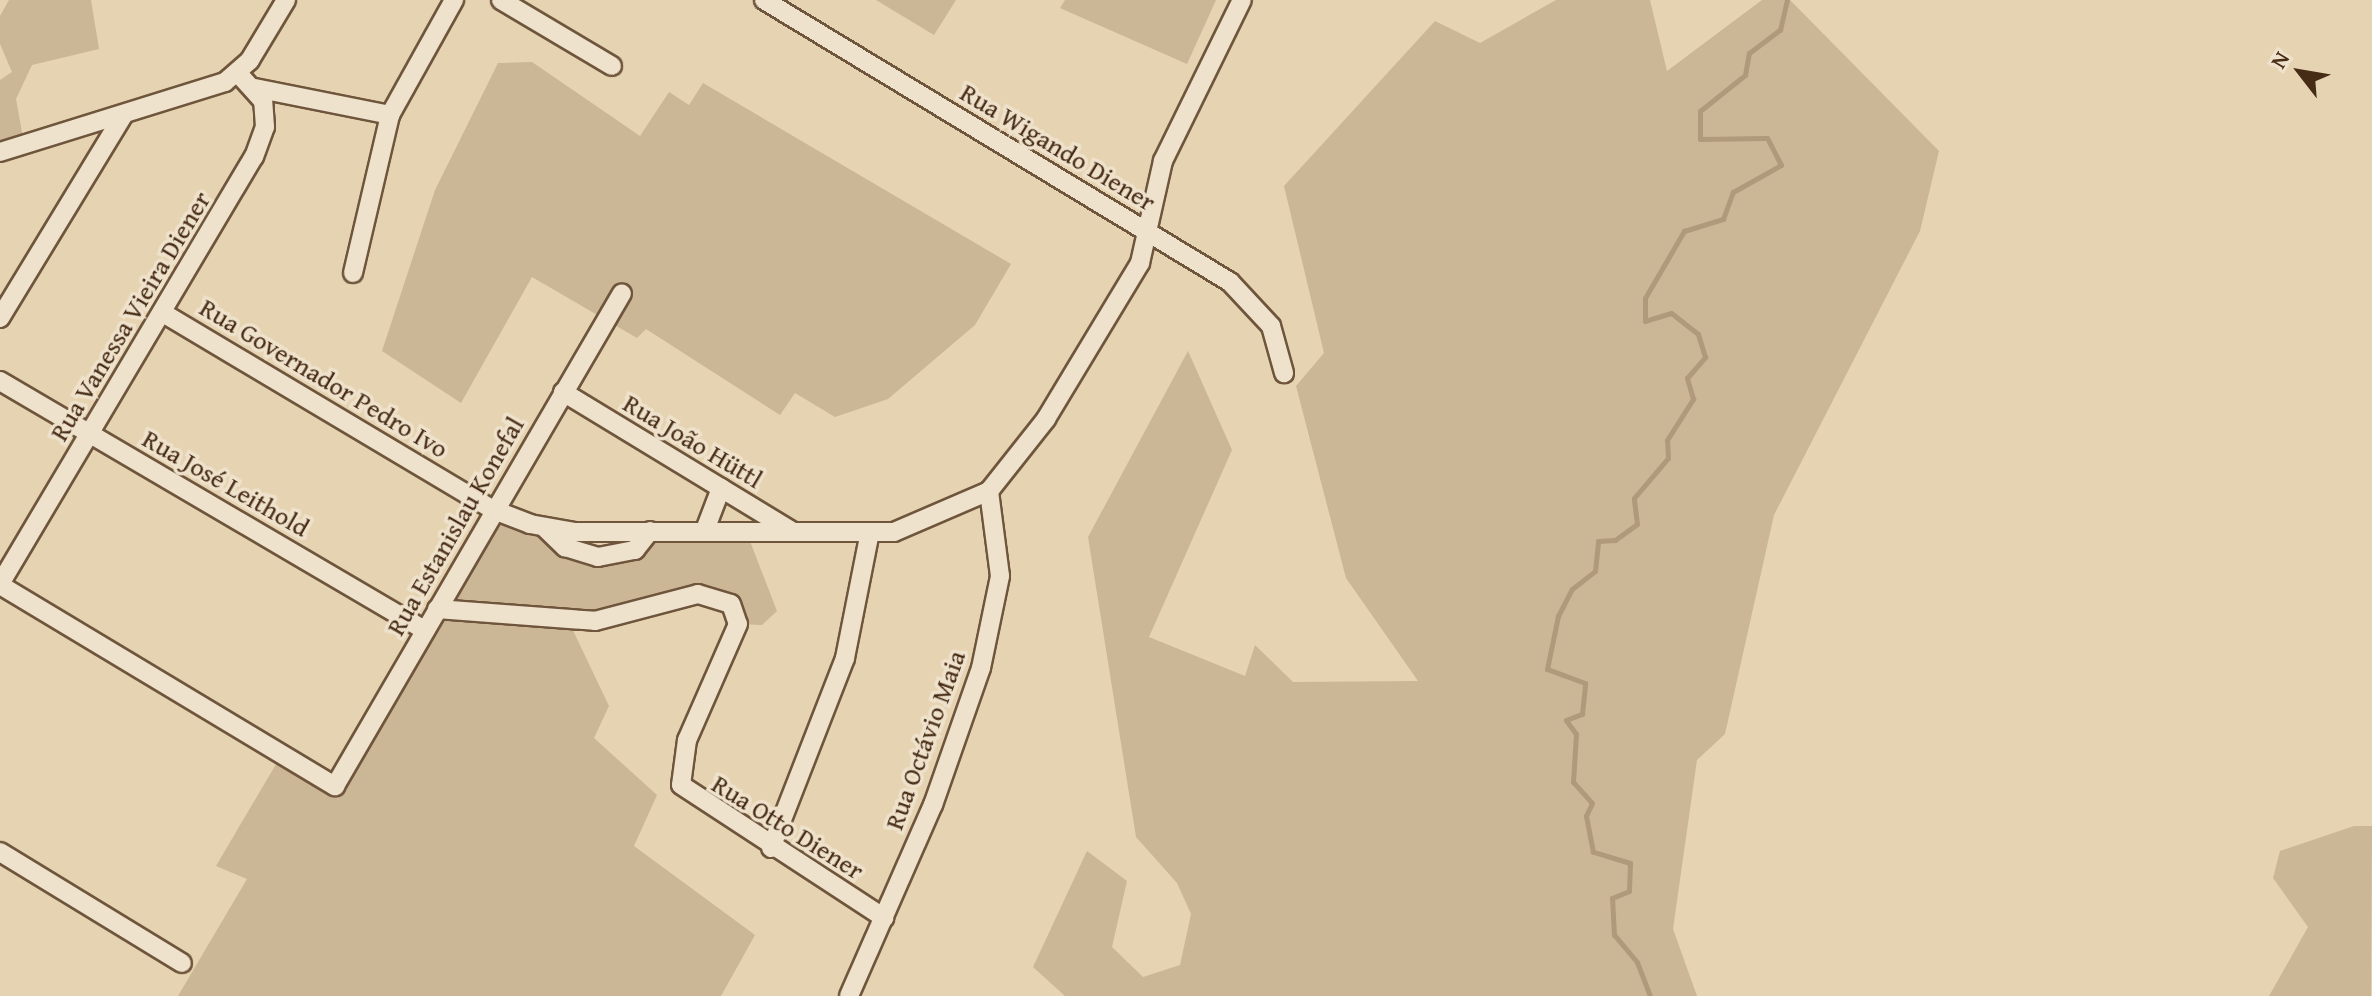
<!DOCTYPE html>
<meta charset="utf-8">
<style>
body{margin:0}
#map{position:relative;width:2372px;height:996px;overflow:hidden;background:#e6d3b1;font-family:"Gentium Book Plus",serif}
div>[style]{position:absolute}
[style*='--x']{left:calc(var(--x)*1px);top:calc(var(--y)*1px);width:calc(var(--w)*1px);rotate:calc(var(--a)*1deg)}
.green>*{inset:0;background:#cbb696}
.stream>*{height:5px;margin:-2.5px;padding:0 2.5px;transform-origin:2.5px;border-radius:2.5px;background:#b09a7c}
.roads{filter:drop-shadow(2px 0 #6e553c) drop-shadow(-2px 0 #6e553c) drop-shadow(0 2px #6e553c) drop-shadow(0 -2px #6e553c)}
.minor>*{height:18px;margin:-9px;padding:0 9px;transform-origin:9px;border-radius:9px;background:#efe2cc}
span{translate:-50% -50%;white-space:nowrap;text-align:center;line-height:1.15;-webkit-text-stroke:7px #efe2cc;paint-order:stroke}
.street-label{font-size:26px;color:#462b15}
.north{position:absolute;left:2260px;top:32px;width:80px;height:80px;-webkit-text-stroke:6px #efe2cc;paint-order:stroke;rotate:301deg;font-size:22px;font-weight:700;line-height:32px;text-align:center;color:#462b15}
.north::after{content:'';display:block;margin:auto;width:28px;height:36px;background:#462b15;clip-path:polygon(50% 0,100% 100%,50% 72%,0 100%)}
</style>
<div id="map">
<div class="green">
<div style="clip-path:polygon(9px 0,91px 0,99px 49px,32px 65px,16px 99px,25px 149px,0 152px,0 80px,12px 72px,0 44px,0 16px)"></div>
<div style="clip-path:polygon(876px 0,956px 0,934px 35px)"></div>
<div style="clip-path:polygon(1065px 0,1216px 0,1187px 64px,1060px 8px)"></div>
<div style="clip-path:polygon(1556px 0,1650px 0,1667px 71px,1762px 0,1790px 0,1939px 151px,1920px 231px,1774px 515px,1725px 734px,1697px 760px,1673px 929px,1697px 996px,1065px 996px,1033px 967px,1087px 851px,1127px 881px,1112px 947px,1143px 977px,1180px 965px,1191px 914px,1177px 883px,1136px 837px,1088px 537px,1188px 351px,1232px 450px,1149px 637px,1245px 676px,1255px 645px,1293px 682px,1418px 681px,1346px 578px,1296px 386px,1324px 353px,1284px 186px,1435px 21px,1480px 43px)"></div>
<div style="clip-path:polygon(532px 62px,640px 136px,669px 92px,689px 105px,703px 83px,1011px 264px,975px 325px,888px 399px,835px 417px,795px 393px,780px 415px,646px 329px,637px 338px,532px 277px,461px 403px,382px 351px,435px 190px,498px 63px)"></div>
<div style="clip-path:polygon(494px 510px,590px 559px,625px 562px,672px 531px,746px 531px,777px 611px,762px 625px,738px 624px,721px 597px,568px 620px,609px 706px,594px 738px,657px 795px,634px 846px,755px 935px,721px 996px,178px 996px,247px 879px,216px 866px,282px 754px,335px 786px)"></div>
<div style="clip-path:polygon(2354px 826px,2372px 826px,2371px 996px,2269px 996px,2308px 927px,2273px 878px,2280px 851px)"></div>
</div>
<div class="stream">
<div style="--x:1650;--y:996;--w:36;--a:-111"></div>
<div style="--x:1637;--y:962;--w:35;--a:-130"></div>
<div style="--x:1614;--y:935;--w:37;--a:-93"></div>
<div style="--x:1612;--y:898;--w:18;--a:-22"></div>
<div style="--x:1629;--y:891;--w:28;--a:-88"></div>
<div style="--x:1630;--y:863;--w:39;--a:-163"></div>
<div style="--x:1593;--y:852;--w:37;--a:-101"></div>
<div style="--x:1586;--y:816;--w:14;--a:-65"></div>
<div style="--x:1592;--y:803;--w:28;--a:-132"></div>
<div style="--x:1573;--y:782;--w:48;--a:-86.4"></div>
<div style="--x:1576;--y:734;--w:17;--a:-126"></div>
<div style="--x:1566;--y:720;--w:17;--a:-21"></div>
<div style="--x:1582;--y:714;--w:31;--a:-84"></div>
<div style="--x:1585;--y:683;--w:40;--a:-159.8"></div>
<div style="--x:1547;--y:669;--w:54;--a:-78.3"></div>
<div style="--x:1558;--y:616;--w:30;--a:-63"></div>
<div style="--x:1572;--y:589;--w:29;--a:-38"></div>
<div style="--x:1595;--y:571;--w:30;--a:-84"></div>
<div style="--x:1598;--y:541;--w:17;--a:-3"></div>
<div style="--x:1615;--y:540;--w:27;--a:-36"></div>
<div style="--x:1637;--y:524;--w:26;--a:-97"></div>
<div style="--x:1634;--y:498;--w:52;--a:-49.6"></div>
<div style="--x:1668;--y:458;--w:18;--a:-93"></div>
<div style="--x:1667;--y:440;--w:49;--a:-57.6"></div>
<div style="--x:1693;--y:399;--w:22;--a:-106"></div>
<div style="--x:1687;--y:378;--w:28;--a:-49"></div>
<div style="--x:1705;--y:357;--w:24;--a:-107"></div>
<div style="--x:1698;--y:334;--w:34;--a:-142"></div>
<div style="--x:1671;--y:313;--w:27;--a:163"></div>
<div style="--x:1645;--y:321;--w:23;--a:-90"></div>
<div style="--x:1645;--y:298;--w:78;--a:-59.8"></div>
<div style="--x:1684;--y:231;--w:41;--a:-17.1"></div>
<div style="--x:1723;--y:219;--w:29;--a:-70"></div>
<div style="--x:1733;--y:192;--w:55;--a:-29.4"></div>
<div style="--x:1781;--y:165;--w:30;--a:-117"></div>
<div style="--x:1767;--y:138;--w:67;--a:179.1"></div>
<div style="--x:1700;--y:139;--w:28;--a:-90"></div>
<div style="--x:1700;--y:111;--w:58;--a:-38.7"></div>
<div style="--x:1745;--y:75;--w:22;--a:-80"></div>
<div style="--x:1749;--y:53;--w:39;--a:-37"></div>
<div style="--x:1780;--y:30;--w:31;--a:-77"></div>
</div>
<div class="roads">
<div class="minor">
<div style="--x:501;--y:0;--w:129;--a:30.7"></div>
<div style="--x:764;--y:0;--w:545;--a:31.18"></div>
<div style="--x:1230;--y:282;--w:60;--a:47"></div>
<div style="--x:1271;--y:326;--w:49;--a:74.5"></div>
<div style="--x:255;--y:88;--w:138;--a:11.3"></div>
<div style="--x:0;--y:152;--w:236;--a:-17.3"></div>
<div style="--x:225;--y:82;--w:33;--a:-41"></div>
<div style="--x:250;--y:60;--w:70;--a:-59"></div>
<div style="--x:353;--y:273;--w:162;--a:-76.8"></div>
<div style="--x:390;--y:115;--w:132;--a:-60.9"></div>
<div style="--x:163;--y:313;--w:385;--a:30.8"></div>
<div style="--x:494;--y:510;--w:39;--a:21"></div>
<div style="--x:530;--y:524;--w:46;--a:10.1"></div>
<div style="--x:575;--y:532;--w:319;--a:0"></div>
<div style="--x:894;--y:532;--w:103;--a:-23.3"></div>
<div style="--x:989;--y:491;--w:92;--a:-51.6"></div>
<div style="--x:1046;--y:419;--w:182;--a:-58.9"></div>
<div style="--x:1140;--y:263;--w:105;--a:-77.3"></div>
<div style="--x:1163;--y:161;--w:179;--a:-63.9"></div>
<div style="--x:0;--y:318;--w:237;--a:-58.7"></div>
<div style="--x:0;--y:381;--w:493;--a:30.4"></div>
<div style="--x:563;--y:392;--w:269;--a:31.3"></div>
<div style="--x:545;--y:528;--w:28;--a:44"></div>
<div style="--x:565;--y:547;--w:34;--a:17"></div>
<div style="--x:598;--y:557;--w:38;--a:-11"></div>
<div style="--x:635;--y:550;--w:24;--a:-52"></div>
<div style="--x:705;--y:530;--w:45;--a:-69.1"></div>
<div style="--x:0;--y:584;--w:497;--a:-59.3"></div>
<div style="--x:254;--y:157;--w:32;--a:-70"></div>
<div style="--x:265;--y:127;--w:26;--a:-94"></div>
<div style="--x:263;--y:101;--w:38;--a:-132"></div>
<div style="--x:0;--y:585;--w:391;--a:31"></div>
<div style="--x:335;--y:786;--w:570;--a:-59.79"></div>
<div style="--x:437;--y:609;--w:158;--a:4.3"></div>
<div style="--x:595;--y:621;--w:106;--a:-14.7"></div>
<div style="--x:698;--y:594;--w:34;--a:17"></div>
<div style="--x:731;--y:604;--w:21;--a:71"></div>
<div style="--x:738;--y:624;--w:127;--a:113.7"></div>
<div style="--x:687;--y:740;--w:45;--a:97.6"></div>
<div style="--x:681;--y:785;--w:243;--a:33.2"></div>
<div style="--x:771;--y:848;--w:204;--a:-68.7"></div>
<div style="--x:845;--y:658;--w:123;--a:-78.8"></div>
<div style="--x:0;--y:852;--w:213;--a:31.4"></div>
<div style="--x:849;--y:996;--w:209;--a:-66.3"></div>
<div style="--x:933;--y:805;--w:145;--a:-70.7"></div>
<div style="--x:981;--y:668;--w:94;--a:-78.3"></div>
<div style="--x:1000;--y:576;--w:86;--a:-97.4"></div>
</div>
</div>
<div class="street-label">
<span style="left:1058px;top:147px;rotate:31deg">Rua Wigando Diener</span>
<span style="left:130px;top:316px;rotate:-59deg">Rua Vanessa Vieira Diener</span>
<span style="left:324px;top:378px;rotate:31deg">Rua Governador Pedro Ivo</span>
<span style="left:693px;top:441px;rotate:31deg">Rua João Hüttl</span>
<span style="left:226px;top:483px;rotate:30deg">Rua José Leithold</span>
<span style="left:455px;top:526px;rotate:-60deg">Rua Estanislau Konefal</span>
<span style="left:925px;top:740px;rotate:-70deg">Rua Octávio Maia</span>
<span style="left:788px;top:827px;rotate:32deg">Rua Otto Diener</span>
</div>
<div class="north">N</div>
</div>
